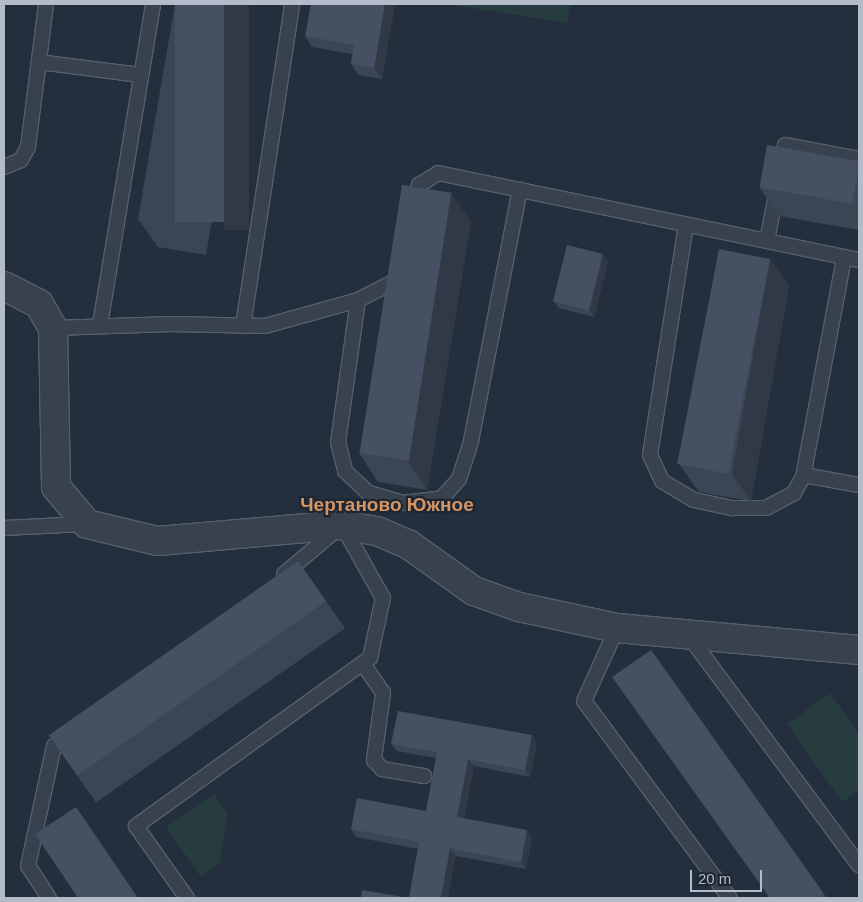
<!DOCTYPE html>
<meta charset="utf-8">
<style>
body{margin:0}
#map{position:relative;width:863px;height:902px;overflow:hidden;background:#242f3e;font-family:Helvetica,sans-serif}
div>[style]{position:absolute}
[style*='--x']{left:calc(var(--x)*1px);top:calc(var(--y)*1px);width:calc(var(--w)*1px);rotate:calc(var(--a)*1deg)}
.green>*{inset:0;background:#263c3f}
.roads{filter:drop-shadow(1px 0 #565f6c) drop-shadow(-1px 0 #565f6c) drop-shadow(0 1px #565f6c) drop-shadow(0 -1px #565f6c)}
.service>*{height:14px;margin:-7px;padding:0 7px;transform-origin:7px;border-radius:7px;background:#38414e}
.minor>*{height:28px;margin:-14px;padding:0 14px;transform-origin:14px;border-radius:14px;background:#38414e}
.wall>*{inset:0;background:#3b4654;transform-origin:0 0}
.shaded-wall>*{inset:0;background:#303945;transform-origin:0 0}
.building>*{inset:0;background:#455162;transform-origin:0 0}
span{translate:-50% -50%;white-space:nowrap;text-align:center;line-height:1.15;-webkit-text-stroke:4.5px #1d2633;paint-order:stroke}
.district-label{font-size:19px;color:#d59563;font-weight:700}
.frame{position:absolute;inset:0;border:5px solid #b4bcc9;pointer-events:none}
.scale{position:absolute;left:690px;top:870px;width:72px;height:22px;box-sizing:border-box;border:2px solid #b4bcc9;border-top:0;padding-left:6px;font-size:15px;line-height:18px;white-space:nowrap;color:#b4bcc9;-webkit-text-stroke:4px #1d2633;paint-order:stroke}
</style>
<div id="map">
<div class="green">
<div style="clip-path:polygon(445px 4px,570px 4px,567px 23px)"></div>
<div style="clip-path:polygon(830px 693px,859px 734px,859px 790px,842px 802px,787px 724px)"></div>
<div style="clip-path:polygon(214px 794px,228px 814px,219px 864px,201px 877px,166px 827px)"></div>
</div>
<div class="roads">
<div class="service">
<div style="--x:39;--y:62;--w:103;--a:7.3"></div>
<div style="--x:781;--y:166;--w:21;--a:-79"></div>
<div style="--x:785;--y:145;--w:75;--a:10.7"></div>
<div style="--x:4;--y:167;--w:18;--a:-22"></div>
<div style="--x:21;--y:160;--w:15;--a:-62"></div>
<div style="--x:28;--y:147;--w:144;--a:-82.8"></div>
<div style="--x:414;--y:206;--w:22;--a:-77"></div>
<div style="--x:419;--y:185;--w:22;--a:-32"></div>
<div style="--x:438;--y:173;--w:430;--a:11.7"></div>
<div style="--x:686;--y:225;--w:233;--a:98.9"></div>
<div style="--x:650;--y:455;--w:29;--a:65"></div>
<div style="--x:662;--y:481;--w:37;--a:31"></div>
<div style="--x:694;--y:500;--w:40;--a:12"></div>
<div style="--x:733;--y:508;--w:33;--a:0"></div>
<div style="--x:766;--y:508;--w:32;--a:-28"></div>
<div style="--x:794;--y:493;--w:18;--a:-61"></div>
<div style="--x:803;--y:477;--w:224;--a:-79.4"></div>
<div style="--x:767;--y:241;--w:53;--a:-79.1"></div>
<div style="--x:358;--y:300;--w:143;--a:98"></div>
<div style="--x:338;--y:442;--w:30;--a:76"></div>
<div style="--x:345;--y:471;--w:33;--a:43"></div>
<div style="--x:369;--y:493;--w:35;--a:16"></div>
<div style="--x:403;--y:503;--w:39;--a:-7"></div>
<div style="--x:442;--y:498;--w:25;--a:-48"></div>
<div style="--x:459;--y:479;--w:40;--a:-72"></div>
<div style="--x:471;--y:441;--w:256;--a:-79"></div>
<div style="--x:100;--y:325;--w:325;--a:-80.6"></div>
<div style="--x:243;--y:326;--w:326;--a:-81.3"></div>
<div style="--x:53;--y:328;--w:119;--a:-1.9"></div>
<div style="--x:172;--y:324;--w:93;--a:1.2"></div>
<div style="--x:265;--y:326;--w:97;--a:-15.6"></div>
<div style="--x:358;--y:300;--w:44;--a:-27.1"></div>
<div style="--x:397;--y:280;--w:5;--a:-79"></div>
<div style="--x:804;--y:475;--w:56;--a:10.3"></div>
<div style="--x:4;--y:528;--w:83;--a:-2.8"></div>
<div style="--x:617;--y:628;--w:80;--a:114.3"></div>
<div style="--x:584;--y:701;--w:245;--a:53.5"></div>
<div style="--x:688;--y:635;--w:287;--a:53.4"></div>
<div style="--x:363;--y:664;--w:35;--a:55"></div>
<div style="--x:383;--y:693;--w:68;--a:97.7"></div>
<div style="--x:374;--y:760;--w:12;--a:48"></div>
<div style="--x:382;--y:769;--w:43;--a:9.5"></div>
<div style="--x:49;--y:898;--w:38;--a:-123"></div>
<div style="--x:28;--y:866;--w:123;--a:-77.8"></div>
<div style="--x:54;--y:746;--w:21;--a:-35"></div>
<div style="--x:187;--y:898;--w:88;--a:-125.3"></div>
<div style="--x:136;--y:826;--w:288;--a:-35.7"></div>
<div style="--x:370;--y:658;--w:61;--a:-77.8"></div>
<div style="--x:383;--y:598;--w:84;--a:-119.3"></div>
<div style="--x:342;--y:525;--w:76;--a:139.8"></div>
</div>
<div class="minor">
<div style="--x:4;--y:286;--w:39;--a:27"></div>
<div style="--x:39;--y:304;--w:28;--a:60"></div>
<div style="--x:53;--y:328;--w:159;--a:88.9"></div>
<div style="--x:56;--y:487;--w:48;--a:50"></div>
<div style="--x:87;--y:524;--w:73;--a:13.5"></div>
<div style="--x:158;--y:541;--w:185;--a:-5"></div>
<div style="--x:342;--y:525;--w:36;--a:10"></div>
<div style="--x:377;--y:531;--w:34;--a:23"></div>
<div style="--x:408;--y:544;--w:81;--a:35.5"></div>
<div style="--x:474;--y:591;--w:48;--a:19.6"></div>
<div style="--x:519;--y:607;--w:100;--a:12.1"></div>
<div style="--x:617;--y:628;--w:243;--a:5.2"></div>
</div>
</div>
<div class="wall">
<div style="clip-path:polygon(175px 4px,249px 4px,206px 255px,158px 247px,138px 219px)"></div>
<div style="clip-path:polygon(395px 4px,382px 79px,358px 75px,351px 64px,352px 54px,312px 47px,305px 36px)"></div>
<div style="clip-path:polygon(859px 162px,859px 230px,779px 216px,759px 187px)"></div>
<div style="clip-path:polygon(471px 221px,427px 490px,378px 482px,359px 453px)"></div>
<div style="clip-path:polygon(770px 259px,789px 286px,751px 501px,699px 492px,680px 465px)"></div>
<div style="clip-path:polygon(608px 261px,594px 317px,559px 308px,553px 301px)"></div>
<div style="left:298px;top:561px;width:82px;height:304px;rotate:55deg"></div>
<div style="clip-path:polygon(651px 650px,827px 898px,769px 898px)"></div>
<div style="clip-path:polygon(537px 743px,530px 777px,474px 766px,464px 818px,532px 837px,526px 869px,456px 856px,409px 898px,418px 849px,356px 837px,351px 829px,426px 811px,436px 758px,397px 751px,391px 744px)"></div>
</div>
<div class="shaded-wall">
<div style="left:224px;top:4px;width:25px;height:226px"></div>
<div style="clip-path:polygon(385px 4px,395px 4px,382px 79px,374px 68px)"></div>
<div style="clip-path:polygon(451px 193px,471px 221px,427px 490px,408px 461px)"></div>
<div style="clip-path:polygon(603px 254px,608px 261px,594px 317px,589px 310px)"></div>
<div style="clip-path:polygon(770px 259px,789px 286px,751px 501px,732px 474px)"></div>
<div style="clip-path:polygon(532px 735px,537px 743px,530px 777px,525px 770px)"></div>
<div style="clip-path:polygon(468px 759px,474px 766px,463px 825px,457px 817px)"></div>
<div style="clip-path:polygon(76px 807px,93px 831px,138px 898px)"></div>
<div style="clip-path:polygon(527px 830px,532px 837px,526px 869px,521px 862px)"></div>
<div style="clip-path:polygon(450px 848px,456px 856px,448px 898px,441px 898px)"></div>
</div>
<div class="building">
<div style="left:175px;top:4px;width:49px;height:218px"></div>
<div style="clip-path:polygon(311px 4px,385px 4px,374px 68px,351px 64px,354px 45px,305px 36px)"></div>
<div style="left:767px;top:145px;width:94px;height:43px;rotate:10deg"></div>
<div style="left:402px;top:185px;width:50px;height:271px;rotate:9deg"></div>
<div style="left:567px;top:245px;width:37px;height:58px;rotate:14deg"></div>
<div style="left:719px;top:249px;width:52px;height:219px;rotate:11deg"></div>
<div style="left:298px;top:561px;width:49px;height:304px;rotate:55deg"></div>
<div style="clip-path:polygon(651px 650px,824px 894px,818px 898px,770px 898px,612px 677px)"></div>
<div style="clip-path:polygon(398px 711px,532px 735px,525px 770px,468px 759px,457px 817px,527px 830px,521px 862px,450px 848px,441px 898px,361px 898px,362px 890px,409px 898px,419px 842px,351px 829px,357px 798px,426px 811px,437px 752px,391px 744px)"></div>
<div style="clip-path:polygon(76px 807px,138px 898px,78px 898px,35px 834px)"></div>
</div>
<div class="district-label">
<span style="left:387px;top:505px">Чертаново Южное</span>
</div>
<div class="frame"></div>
<div class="scale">20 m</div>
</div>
